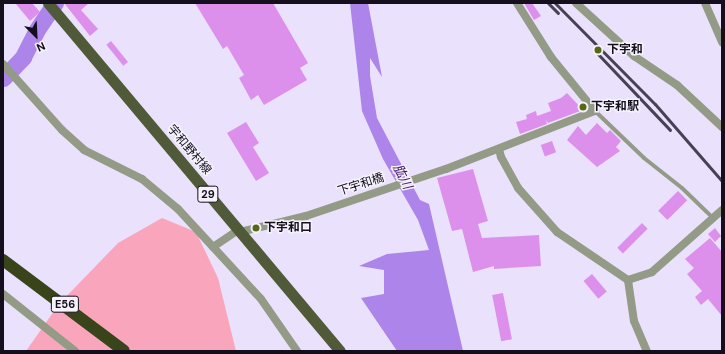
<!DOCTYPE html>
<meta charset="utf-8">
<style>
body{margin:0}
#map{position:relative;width:725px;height:354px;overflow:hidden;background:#eae1fd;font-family:"DM Sans","Noto Sans JP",sans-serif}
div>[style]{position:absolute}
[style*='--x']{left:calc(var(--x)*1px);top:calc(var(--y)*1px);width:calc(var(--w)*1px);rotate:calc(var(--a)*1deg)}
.green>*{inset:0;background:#f9a6bd}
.water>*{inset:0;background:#ad84ea}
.river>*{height:17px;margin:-8.5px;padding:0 8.5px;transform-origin:8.5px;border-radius:8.5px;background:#ad84ea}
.building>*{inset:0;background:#dd90eb;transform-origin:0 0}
.service>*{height:4px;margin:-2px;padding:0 2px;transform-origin:2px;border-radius:2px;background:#939a86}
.minor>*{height:8px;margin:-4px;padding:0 4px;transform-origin:4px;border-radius:4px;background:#939a86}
.primary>*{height:11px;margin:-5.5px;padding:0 5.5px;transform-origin:5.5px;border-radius:5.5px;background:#515a38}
.motorway>*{height:12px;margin:-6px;padding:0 6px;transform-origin:6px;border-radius:6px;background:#3a441b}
.rail>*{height:3px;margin:-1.5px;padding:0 1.5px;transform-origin:1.5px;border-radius:1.5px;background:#484154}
.dots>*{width:11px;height:11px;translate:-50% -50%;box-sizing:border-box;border:2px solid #f5f2fb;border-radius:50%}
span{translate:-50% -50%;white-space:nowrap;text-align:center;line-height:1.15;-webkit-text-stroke:3px #f5f2fb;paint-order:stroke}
.shield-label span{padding:1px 3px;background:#f5f2fb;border:1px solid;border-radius:3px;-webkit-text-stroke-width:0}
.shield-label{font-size:11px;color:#140e1d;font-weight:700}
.poi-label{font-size:12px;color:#140e1d;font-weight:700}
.left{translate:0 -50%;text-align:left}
.street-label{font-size:12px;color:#140e1d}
.water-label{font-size:13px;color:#42146e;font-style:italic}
.frame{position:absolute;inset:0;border:4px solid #140e1d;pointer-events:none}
.north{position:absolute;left:16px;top:16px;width:40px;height:40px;-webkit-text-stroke:3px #f5f2fb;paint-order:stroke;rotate:156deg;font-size:11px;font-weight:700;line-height:16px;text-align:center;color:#140e1d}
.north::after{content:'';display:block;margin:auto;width:14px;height:18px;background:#140e1d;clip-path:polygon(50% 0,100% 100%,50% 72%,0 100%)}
</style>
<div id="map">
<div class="green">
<div style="clip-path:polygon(162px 218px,196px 232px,218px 278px,236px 351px,26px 351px,59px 304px,118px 243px)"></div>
</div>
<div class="water">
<div style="clip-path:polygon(350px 3px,368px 3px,382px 77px,370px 58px,370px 76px,377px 118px,420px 200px,429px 204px,463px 351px,397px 351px,361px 298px,384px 294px,384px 270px,359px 266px,387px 254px,429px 250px,418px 220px,383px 159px,362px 111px)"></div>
</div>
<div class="river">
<div style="--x:3;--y:78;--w:29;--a:-46"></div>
<div style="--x:23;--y:57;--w:29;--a:-63"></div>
<div style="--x:36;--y:31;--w:34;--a:-56"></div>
</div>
<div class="building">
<div style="clip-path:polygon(15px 3px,32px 3px,40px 12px,30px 21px)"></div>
<div style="clip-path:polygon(64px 3px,89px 3px,81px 10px,98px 29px,90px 36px)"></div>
<div style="clip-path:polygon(195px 3px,273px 3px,308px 63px,300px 68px,307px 80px,264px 105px,258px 95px,251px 100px,239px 78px,244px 75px,227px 46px,223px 49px)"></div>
<div style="clip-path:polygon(524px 3px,532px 3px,541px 16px,534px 20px)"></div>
<div style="left:111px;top:41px;width:27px;height:6px;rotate:51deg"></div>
<div style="clip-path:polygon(567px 93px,583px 110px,548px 123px,546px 120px,547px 124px,520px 134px,516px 122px,527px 119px,526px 115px,536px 111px,537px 116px,551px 111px,548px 103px,561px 98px)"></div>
<div style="clip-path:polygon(246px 122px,259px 143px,253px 147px,269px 173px,256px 181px,227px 133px)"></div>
<div style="clip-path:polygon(597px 123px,607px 133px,610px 130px,621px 141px,616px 147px,620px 151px,597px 167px,567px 140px,578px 126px,586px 135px)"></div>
<div style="left:552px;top:141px;width:12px;height:12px;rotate:70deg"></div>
<div style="clip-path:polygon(473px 169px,488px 221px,478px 224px,482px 238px,539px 235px,541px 266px,494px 269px,494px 266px,473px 272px,462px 229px,452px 231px,437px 178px)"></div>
<div style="left:678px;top:191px;width:13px;height:28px;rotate:45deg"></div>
<div style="left:642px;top:223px;width:8px;height:35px;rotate:45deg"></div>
<div style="clip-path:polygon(715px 228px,721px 236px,715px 242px,708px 234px)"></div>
<div style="clip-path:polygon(710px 238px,722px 252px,722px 316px,708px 299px,701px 305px,695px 297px,702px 291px,687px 274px,694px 268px,685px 259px)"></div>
<div style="left:592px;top:274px;width:23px;height:11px;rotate:50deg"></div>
<div style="left:503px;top:293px;width:47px;height:11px;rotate:79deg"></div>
</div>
<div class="service">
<div style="--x:595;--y:111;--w:68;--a:43.8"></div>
<div style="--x:644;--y:158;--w:48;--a:38.3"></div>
<div style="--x:682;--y:188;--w:43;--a:44.1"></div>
</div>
<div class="minor">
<div style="--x:576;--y:3;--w:79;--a:42.4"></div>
<div style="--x:634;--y:56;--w:52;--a:34"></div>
<div style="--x:677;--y:85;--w:62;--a:43"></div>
<div style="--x:705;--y:3;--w:43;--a:66.4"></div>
<div style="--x:3;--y:64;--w:89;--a:48.2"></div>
<div style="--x:62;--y:130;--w:30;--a:42"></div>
<div style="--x:84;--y:150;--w:65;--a:26.6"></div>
<div style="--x:142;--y:179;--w:47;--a:39.8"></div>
<div style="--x:178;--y:209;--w:122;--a:47.3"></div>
<div style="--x:261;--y:299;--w:63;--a:55.3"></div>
<div style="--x:499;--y:149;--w:8;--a:76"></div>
<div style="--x:501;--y:157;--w:35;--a:61"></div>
<div style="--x:518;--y:188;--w:59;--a:48.4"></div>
<div style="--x:557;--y:232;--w:86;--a:34.1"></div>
<div style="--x:628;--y:280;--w:25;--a:-18"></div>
<div style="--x:652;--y:272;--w:94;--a:-41.5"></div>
<div style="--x:240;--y:232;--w:68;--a:-13.6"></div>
<div style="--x:306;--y:216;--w:148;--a:-18.6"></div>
<div style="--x:446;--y:169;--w:160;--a:-21.3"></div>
<div style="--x:595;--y:111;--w:70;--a:-129.2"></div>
<div style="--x:551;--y:57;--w:64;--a:-122.2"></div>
<div style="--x:213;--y:247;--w:30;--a:-34"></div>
<div style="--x:628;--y:280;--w:41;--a:81.7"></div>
<div style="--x:634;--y:321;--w:33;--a:67"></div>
<div style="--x:3;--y:294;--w:92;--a:38.4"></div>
</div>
<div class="primary">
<div style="--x:48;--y:3;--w:454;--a:50"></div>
</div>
<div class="motorway">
<div style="--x:3;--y:260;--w:151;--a:36.9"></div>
</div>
<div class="rail">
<div style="--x:548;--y:3;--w:14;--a:45"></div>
<div style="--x:555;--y:3;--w:142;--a:45.3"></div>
<div style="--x:655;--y:104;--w:102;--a:49"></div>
<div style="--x:597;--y:53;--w:106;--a:46.5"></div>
</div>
<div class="dots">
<div style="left:598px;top:50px;background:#566813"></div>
<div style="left:583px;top:107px;background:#566813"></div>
<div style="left:256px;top:228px;background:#566813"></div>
</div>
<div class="shield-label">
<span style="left:208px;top:194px">29</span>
<span style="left:65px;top:304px">E56</span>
</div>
<div class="poi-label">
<span class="left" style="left:607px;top:50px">下宇和</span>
<span class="left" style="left:591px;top:107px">下宇和駅</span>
<span class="left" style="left:264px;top:228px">下宇和口</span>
</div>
<div class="street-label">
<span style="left:189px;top:150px;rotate:50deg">宇和野村線</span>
<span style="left:361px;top:185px;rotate:-18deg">下宇和橋</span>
</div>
<div class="water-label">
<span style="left:402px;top:177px;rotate:63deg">肱川</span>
</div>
<div class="frame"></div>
<div class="north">N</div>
</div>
